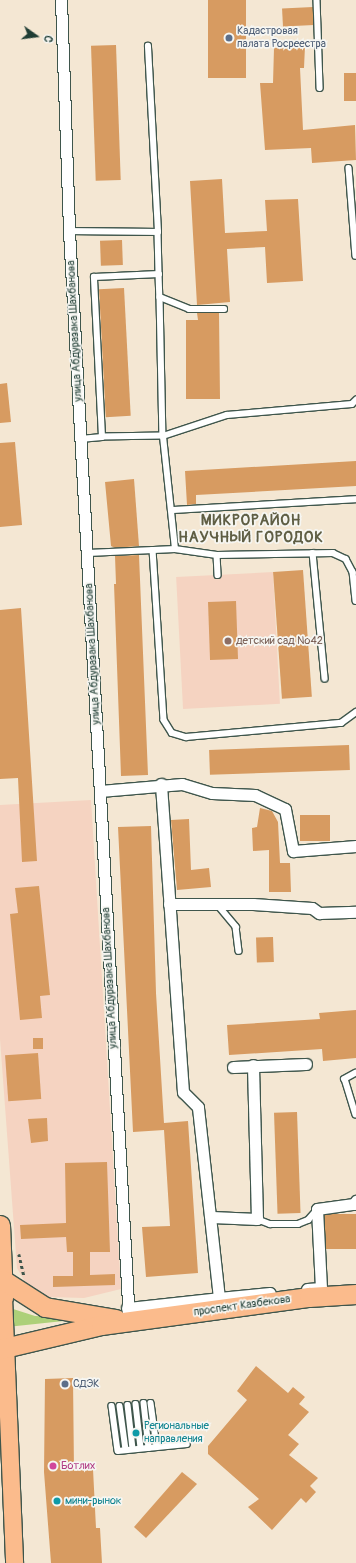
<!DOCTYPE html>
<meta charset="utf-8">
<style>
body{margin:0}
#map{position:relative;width:356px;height:1563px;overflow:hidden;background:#f4e7d3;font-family:Pangolin,sans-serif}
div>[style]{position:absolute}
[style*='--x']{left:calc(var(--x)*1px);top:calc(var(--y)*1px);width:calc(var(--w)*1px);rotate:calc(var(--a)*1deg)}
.built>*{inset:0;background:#f5d3c1;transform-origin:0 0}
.green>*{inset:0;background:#add079}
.building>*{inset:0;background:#d79b61;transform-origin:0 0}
.path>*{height:2.5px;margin-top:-1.25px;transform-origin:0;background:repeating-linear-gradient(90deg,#3f564c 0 3px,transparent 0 6px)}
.roads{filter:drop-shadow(1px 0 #3f564c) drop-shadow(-1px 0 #3f564c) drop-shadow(0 1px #3f564c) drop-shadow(0 -1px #3f564c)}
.lane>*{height:5.5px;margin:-2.75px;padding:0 2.75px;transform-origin:2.75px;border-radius:2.75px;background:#fff}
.street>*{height:11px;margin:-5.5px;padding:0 5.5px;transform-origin:5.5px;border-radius:5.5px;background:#fff}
.primary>*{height:17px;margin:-8.5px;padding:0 8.5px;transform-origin:8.5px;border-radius:8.5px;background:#fbbb8c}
.highway>*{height:19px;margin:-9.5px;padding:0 9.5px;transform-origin:9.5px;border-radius:9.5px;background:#fbbb8c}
.dots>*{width:11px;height:11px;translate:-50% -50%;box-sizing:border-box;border:2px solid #f6f6f2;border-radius:50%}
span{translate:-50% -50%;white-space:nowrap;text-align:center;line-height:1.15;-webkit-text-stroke:3.5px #f6f6f2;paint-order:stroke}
.service-label{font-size:11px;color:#4e5e75}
.left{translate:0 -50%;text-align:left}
.street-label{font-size:11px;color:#1f3d34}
.education-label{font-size:11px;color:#785e54}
.culture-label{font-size:11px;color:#0d838f}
.hotel-label{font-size:11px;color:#b23c85}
.district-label{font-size:15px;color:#5f5e44;font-weight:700;letter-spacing:1px}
.north{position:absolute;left:16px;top:16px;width:40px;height:40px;-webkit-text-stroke:3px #f6f6f2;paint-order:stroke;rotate:104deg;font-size:11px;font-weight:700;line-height:16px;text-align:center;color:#1f3d34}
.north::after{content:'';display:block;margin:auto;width:14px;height:18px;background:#1f3d34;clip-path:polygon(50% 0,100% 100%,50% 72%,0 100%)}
</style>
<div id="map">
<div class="built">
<div style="left:273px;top:572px;width:132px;height:97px;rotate:87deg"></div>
<div style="clip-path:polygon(91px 800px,121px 1289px,84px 1298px,48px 1297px,29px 1289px,17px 1268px,0 1039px,0 805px)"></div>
</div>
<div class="green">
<div style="clip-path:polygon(10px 1308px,35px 1316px,92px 1318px,7px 1327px)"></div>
</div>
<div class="building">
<div style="left:208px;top:0;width:38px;height:78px"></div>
<div style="left:313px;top:7px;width:18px;height:31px;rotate:87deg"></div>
<div style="left:116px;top:45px;width:135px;height:25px;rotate:88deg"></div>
<div style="clip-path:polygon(305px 46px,304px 68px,300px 68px,303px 130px,355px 125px,356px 160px,312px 163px,311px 148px,265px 150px,260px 83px,273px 83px,274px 48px)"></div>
<div style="left:344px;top:73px;width:12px;height:28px"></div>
<div style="clip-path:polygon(222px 179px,225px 233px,267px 231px,265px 200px,298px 199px,303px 281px,267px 283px,265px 247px,227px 249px,230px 302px,197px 305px,190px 181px)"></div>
<div style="left:122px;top:240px;width:25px;height:22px;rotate:88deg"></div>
<div style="left:124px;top:288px;width:128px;height:25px;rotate:87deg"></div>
<div style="clip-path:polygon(197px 313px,219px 313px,220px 399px,186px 399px,186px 320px,198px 320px)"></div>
<div style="clip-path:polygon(7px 383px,11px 422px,0 423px,0 384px)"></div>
<div style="clip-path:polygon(15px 442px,22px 525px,0 527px,0 443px)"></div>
<div style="clip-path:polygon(356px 461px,356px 486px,196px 495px,196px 504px,187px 505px,185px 471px)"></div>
<div style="clip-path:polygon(134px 479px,139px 546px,115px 548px,111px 546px,105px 482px)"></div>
<div style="clip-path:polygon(139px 555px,148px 775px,121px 776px,114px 584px,116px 584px,115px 556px)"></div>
<div style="left:303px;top:570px;width:127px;height:30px;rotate:86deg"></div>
<div style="left:236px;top:601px;width:58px;height:28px;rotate:88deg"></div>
<div style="clip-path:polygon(21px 608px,37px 861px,22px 862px,18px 778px,0 779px,0 610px)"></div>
<div style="left:349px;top:745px;width:25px;height:140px;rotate:88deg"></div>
<div style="clip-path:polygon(260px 808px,272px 811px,278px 822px,280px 863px,290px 863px,291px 892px,269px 892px,269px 850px,253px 851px,252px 828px,257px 827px)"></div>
<div style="left:300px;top:815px;width:30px;height:26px"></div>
<div style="clip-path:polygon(189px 819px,191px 870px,209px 868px,211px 887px,177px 890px,171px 820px)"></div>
<div style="clip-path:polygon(151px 826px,156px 993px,164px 1123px,188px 1121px,198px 1273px,146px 1277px,142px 1227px,170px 1226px,164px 1130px,133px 1132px,118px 827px)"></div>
<div style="clip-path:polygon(39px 886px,50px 995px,40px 996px,42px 1018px,20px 1020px,10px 914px,18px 913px,15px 888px)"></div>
<div style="left:273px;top:937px;width:25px;height:17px;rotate:88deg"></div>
<div style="clip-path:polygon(356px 1010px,356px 1058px,323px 1061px,322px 1049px,229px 1055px,227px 1025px,320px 1019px,319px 1013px)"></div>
<div style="left:33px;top:1038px;width:10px;height:11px"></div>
<div style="left:38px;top:1053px;width:46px;height:33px;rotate:86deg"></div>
<div style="left:297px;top:1112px;width:101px;height:23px;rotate:88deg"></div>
<div style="clip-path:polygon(47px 1118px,48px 1141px,31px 1143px,28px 1119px)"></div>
<div style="clip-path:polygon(107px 1162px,110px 1252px,90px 1252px,90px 1275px,115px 1274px,115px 1285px,53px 1287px,53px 1276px,73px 1276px,73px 1252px,67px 1252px,66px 1237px,21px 1239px,20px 1225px,66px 1223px,65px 1163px)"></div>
<div style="left:356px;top:1214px;width:35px;height:32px;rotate:90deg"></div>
<div style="clip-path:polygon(256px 1366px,288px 1393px,293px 1387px,305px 1397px,299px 1404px,309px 1412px,288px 1435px,299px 1444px,289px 1455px,318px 1478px,310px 1486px,316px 1492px,306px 1503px,301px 1498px,272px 1530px,248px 1507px,259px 1499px,208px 1454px,208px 1446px,247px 1400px,237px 1391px)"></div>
<div style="clip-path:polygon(73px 1378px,74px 1471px,93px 1469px,96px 1528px,100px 1528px,102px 1563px,51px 1563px,44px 1472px,45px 1379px)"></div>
<div style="clip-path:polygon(182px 1472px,197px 1484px,146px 1538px,134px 1527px)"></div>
</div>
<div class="path">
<div style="--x:19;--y:1254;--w:22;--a:77"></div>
</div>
<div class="roads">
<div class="lane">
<div style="--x:317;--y:0;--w:88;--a:88"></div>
<div style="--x:349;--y:168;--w:88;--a:85.5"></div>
<div style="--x:69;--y:231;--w:89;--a:0.6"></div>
<div style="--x:158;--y:232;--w:186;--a:-93.1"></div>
<div style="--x:158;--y:232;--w:42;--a:88.6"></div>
<div style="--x:159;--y:274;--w:23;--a:88"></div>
<div style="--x:160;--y:297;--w:139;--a:88.8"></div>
<div style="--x:163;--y:436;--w:61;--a:179.1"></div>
<div style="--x:102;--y:437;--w:160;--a:-92.9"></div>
<div style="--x:94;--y:277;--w:65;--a:-2.6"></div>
<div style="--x:160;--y:297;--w:31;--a:22"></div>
<div style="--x:189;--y:309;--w:35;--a:0"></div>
<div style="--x:80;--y:439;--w:22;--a:-5"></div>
<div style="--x:172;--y:510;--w:184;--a:-3.4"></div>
<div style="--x:175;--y:549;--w:114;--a:-96.1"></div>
<div style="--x:163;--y:436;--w:67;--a:-18.2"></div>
<div style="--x:227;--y:415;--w:125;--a:-5"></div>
<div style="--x:352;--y:404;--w:6;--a:-45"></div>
<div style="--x:153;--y:550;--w:170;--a:86.3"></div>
<div style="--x:164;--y:720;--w:15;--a:58"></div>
<div style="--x:172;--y:733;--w:15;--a:16"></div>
<div style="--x:186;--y:737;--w:156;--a:-5.2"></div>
<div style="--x:341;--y:723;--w:19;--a:-36"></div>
<div style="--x:88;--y:553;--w:87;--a:-2.6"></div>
<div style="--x:175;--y:549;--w:42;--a:8.1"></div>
<div style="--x:217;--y:555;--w:116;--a:-1"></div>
<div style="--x:333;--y:553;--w:14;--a:25"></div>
<div style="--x:346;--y:559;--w:15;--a:62"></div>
<div style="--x:353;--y:572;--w:29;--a:84"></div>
<div style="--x:313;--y:553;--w:126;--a:84.5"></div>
<div style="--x:217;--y:555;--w:20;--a:87"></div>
<div style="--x:217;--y:904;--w:30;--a:50"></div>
<div style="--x:236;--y:927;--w:24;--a:83"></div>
<div style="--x:356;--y:1073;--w:13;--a:151"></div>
<div style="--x:345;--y:1079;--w:37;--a:73"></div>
<div style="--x:257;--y:1219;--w:14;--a:21"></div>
<div style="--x:270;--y:1224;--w:28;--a:0"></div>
<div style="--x:298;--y:1224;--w:11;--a:-22"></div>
<div style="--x:308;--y:1220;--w:12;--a:-48"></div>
<div style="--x:144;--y:1403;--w:45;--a:83.7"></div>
<div style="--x:151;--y:1403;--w:44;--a:82.2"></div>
<div style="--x:136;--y:1404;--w:44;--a:83.5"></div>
<div style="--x:128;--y:1405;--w:44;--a:83.5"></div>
<div style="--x:112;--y:1406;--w:45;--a:82.4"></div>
<div style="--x:118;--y:1451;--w:69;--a:-5.8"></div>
<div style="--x:120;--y:1406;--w:44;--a:82.2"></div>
</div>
<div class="street">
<div style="--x:61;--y:0;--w:231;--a:88"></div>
<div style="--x:69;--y:231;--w:1093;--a:86.85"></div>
<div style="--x:100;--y:791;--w:82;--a:-4.9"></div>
<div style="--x:182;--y:784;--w:31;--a:17"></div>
<div style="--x:212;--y:793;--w:43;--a:2.7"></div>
<div style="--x:255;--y:795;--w:33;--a:25"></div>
<div style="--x:285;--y:809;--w:43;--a:79.2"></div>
<div style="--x:293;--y:851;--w:63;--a:-4.5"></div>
<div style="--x:169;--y:904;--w:84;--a:0"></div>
<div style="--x:253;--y:904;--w:59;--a:3.9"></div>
<div style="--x:312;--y:908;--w:9;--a:36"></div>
<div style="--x:319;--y:913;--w:37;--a:-2"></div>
<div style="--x:233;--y:1067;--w:73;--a:-2.4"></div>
<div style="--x:212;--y:1217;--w:45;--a:2.5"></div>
<div style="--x:257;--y:1219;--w:154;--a:-91.5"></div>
<div style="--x:307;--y:1289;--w:14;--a:-4"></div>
<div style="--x:321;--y:1288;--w:79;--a:-92.9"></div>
<div style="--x:317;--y:1209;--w:37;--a:-8"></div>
<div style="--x:354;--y:1204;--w:4;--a:-56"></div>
<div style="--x:219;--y:1298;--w:51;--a:-5.6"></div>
<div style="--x:127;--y:1308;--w:93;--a:-6.2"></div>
<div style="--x:219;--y:1298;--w:192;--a:-96.3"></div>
<div style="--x:198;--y:1107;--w:21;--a:-135"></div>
<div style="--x:183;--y:1092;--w:309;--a:-94.1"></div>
</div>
<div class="primary">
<div style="--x:3;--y:1297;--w:266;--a:87.6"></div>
</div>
<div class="highway">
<div style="--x:0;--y:1225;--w:72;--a:87.6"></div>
<div style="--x:3;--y:1297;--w:7;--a:117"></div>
<div style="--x:3;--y:1280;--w:50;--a:32.7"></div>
<div style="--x:45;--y:1307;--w:72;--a:9.6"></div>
<div style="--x:0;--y:1349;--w:104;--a:-13.4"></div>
<div style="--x:101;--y:1325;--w:210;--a:-7.7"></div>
<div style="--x:309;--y:1297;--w:47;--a:-3.7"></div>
</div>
</div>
<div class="dots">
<div style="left:229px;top:38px;background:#5c6f8a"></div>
<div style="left:228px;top:641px;background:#8d6e63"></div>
<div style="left:65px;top:1384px;background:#5c6f8a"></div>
<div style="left:136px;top:1433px;background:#0f9aa8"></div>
<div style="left:53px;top:1466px;background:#d1479c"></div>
<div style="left:57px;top:1501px;background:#0f9aa8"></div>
</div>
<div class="service-label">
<span class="left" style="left:237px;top:38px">Кадастровая<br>палата Росреестра</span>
<span class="left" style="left:73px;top:1384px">СДЭК</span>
</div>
<div class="street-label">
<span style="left:75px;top:331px;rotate:-93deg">улица Абдуразака Шахбанова</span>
<span style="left:93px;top:654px;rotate:-93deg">улица Абдуразака Шахбанова</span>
<span style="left:110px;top:978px;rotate:-93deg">улица Абдуразака Шахбанова</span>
<span style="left:242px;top:1306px;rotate:-8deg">проспект Казбекова</span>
</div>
<div class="education-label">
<span class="left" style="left:236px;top:641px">детский сад №42</span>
</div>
<div class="culture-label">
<span class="left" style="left:144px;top:1433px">Региональные<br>направления</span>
<span class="left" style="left:65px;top:1501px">мини-рынок</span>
</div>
<div class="hotel-label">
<span class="left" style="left:61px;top:1466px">Ботлих</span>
</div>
<div class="district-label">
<span style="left:251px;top:529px">МИКРОРАЙОН<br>НАУЧНЫЙ ГОРОДОК</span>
</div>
<div class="north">С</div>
</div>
